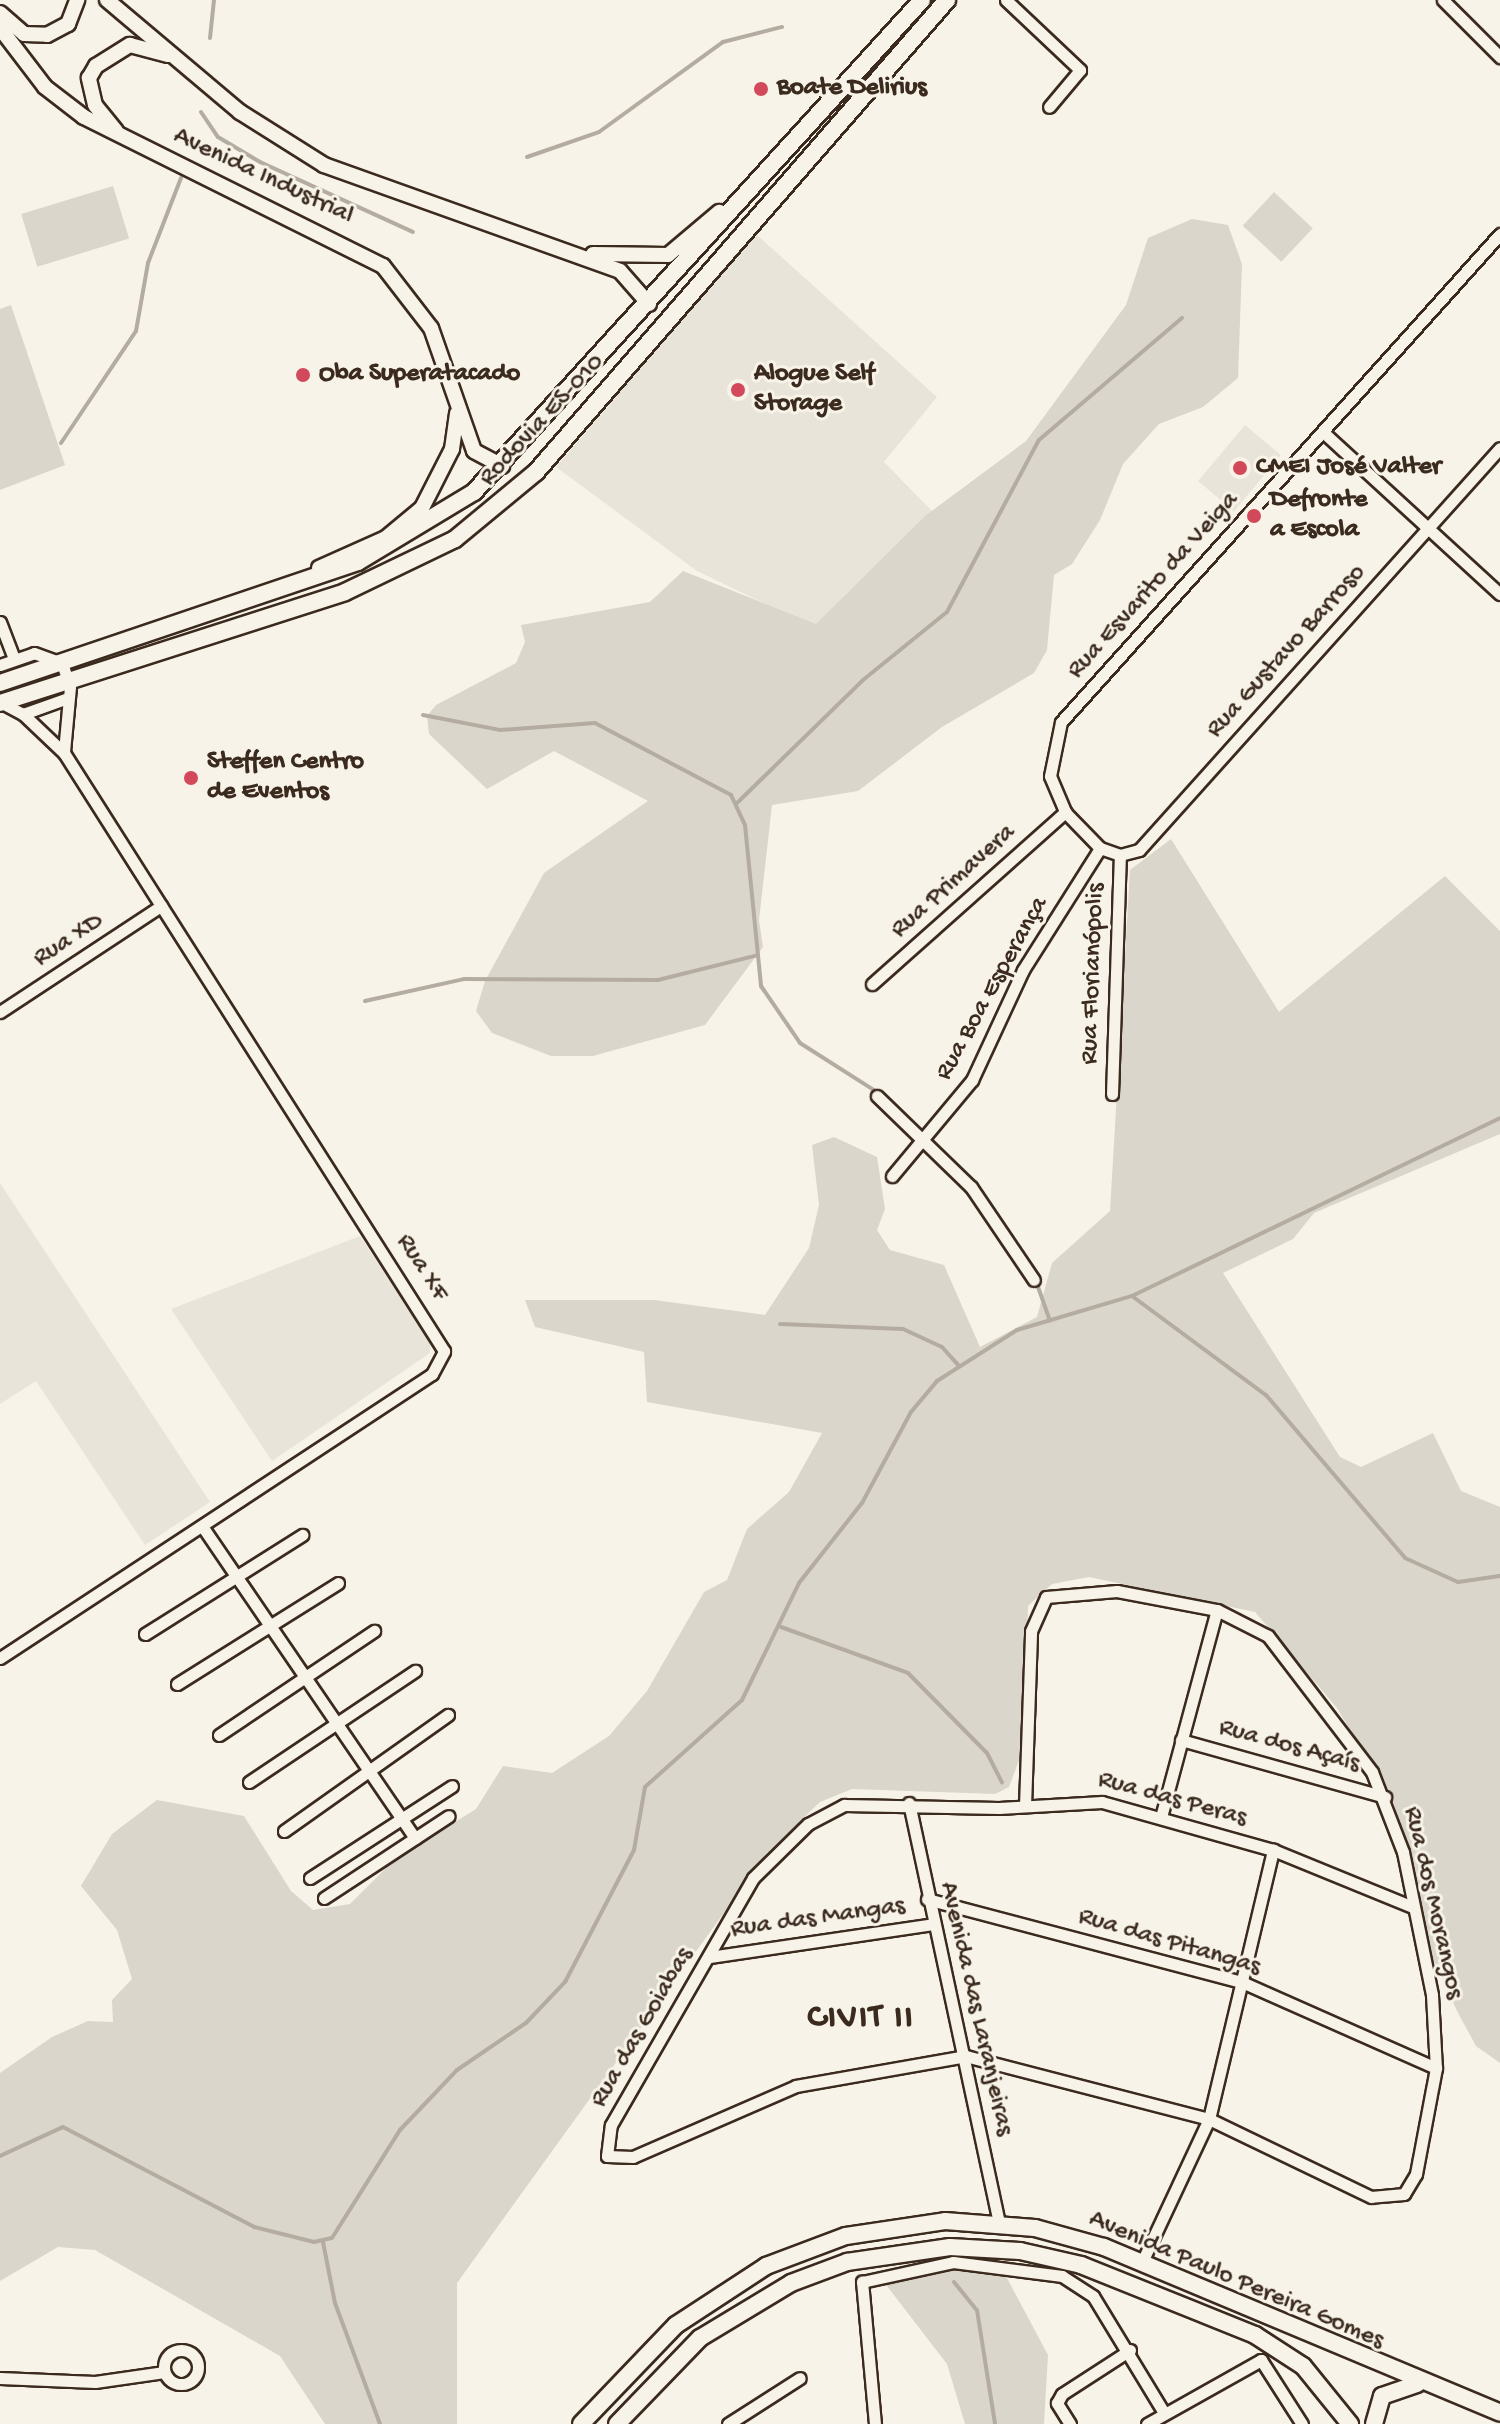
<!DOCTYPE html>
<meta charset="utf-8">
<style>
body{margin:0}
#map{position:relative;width:1500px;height:2424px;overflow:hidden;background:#f7f3e8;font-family:"Gochi Hand",sans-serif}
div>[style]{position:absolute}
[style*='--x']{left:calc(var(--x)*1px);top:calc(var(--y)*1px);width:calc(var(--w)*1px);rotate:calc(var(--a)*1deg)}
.built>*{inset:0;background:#e9e4d9;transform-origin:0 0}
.green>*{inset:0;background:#dbd6cb;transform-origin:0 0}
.stream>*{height:4px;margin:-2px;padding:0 2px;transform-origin:2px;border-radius:2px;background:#b4aca0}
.roads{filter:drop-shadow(2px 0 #3b2a1e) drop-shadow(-2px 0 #3b2a1e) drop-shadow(0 2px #3b2a1e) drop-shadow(0 -2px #3b2a1e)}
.minor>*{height:11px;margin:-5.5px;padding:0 5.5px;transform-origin:5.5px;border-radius:5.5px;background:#f7f3e8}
.minor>.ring{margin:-5.5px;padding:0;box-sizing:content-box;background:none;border:11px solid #f7f3e8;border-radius:50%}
.tertiary>*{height:14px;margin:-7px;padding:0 7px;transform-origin:7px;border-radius:7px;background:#f7f3e8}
.secondary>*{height:16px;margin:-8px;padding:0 8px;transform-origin:8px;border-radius:8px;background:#f7f3e8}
.dots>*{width:22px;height:22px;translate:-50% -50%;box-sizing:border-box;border:4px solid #f7f3e8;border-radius:50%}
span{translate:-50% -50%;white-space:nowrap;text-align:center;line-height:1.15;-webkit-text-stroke:6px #f7f3e8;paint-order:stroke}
.poi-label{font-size:26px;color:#3b2a1e;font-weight:700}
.left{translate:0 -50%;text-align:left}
.street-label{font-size:26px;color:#3b2a1e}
.district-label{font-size:34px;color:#3b2a1e;font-weight:700;letter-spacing:2px}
</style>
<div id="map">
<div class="built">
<div style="clip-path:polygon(756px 234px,937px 397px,884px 462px,935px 514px,815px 628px,697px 571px,556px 467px)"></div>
<div style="left:1245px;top:425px;width:47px;height:73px;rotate:40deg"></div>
<div style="clip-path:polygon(0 1183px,210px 1502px,145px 1545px,36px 1381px,0 1404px)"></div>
<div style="clip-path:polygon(360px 1236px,430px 1342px,430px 1353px,272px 1461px,171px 1309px)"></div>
</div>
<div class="green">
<div style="left:113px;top:186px;width:55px;height:96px;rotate:73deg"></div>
<div style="left:1274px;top:192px;width:53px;height:46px;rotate:43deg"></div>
<div style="clip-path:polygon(1192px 219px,1228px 225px,1242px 264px,1238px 378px,1203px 407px,1159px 424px,1123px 464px,1100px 520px,1072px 564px,1054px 575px,1047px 650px,1034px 673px,942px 727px,858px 791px,772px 805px,759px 920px,763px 947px,705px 1025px,593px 1056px,551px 1056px,492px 1033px,476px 1011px,485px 981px,544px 873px,648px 801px,554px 751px,487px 789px,429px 734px,427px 716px,436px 705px,516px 663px,525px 642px,521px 625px,650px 602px,683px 571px,816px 624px,925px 516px,1026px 441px,1126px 305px,1148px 238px)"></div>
<div style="clip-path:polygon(11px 305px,65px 465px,0 490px,0 309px)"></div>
<div style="clip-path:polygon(1171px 839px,1279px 1012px,1445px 876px,1500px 931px,1500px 1134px,1314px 1213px,1293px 1239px,1223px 1273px,1340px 1457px,1361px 1467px,1433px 1433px,1461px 1491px,1500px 1507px,1500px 2063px,1476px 2046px,1458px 2013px,1432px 1957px,1394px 1804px,1337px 1708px,1255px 1612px,1089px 1577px,1052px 1584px,1028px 1606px,1025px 1744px,1009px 1787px,995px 1794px,852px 1789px,820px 1802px,767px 1853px,457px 2283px,457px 2424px,325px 2424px,280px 2356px,95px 2250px,58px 2247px,0 2281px,0 2073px,52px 2037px,88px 2021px,113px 2022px,112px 2000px,132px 1979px,117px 1930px,81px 1886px,112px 1834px,157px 1800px,244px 1816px,291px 1891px,313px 1910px,350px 1904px,395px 1859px,476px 1809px,503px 1766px,552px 1773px,609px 1736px,647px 1691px,704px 1592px,727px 1580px,747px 1529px,789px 1492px,822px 1433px,647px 1402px,644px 1352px,535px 1327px,525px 1300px,654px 1300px,765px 1315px,809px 1248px,819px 1205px,812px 1145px,834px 1137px,877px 1157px,885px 1209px,877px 1230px,890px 1250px,944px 1265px,980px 1347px,1037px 1317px,1052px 1263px,1110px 1211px,1130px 870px)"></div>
<div style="clip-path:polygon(1000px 2265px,1048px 2355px,1044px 2424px,965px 2424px,947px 2364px,880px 2277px)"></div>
</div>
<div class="stream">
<div style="--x:210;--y:38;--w:38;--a:-84"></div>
<div style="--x:201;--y:112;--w:30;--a:56"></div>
<div style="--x:218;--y:137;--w:49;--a:30.8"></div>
<div style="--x:260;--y:162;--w:168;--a:24.6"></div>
<div style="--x:527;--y:157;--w:76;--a:-19.1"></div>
<div style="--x:599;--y:132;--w:153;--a:-36"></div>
<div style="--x:723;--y:42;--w:61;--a:-14.3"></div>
<div style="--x:61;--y:443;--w:135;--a:-56.2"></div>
<div style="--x:136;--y:331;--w:69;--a:-80"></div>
<div style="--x:148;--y:263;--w:91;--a:-68.8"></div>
<div style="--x:423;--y:715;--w:78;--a:11"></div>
<div style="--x:500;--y:730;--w:95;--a:-4.2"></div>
<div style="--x:595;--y:723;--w:154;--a:27.9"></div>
<div style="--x:731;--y:795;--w:33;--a:65"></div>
<div style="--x:745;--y:825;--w:162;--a:84.3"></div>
<div style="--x:761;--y:986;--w:69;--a:55.6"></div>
<div style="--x:800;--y:1043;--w:91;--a:32.5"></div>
<div style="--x:737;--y:803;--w:176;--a:-44.3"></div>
<div style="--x:863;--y:680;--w:108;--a:-39"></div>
<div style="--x:947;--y:612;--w:195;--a:-61.9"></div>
<div style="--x:1039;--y:440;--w:188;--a:-40.5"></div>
<div style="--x:365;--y:1001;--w:101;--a:-12.5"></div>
<div style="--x:464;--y:979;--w:194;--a:0.3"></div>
<div style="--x:658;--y:980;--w:103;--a:-14"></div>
<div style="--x:1036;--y:1281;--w:42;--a:70.7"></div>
<div style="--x:1132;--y:1296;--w:167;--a:36.5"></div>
<div style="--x:1266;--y:1395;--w:214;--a:49.5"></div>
<div style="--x:1405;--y:1558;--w:58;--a:24.4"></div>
<div style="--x:1458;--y:1582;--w:42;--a:-8.1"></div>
<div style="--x:780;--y:1324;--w:123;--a:2.3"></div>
<div style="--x:903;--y:1329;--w:43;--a:24.8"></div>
<div style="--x:942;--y:1347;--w:25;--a:48"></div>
<div style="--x:781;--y:1627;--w:135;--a:19.9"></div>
<div style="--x:908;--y:1673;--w:112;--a:45.4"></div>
<div style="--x:987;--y:1753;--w:33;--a:63"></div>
<div style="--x:0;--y:2156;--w:69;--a:-24.7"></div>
<div style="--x:63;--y:2127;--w:216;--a:27.6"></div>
<div style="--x:254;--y:2227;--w:62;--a:14"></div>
<div style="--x:314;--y:2242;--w:18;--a:-13"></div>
<div style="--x:332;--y:2238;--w:128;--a:-57.8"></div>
<div style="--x:400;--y:2130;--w:83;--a:-46.5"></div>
<div style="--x:457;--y:2070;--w:83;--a:-34.3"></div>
<div style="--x:526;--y:2023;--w:57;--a:-46.4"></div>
<div style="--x:565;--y:1982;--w:149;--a:-62.4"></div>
<div style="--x:634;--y:1850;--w:64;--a:-80.1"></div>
<div style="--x:645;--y:1787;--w:130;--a:-41.9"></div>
<div style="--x:742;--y:1700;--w:130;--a:-64"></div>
<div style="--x:799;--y:1583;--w:102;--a:-51.8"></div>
<div style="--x:862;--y:1503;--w:103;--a:-61.7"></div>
<div style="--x:911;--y:1412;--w:40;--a:-50"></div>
<div style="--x:937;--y:1381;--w:95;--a:-32.5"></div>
<div style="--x:1017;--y:1330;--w:120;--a:-16.5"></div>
<div style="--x:1132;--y:1296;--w:409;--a:-25.8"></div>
<div style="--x:323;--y:2242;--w:62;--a:78.9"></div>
<div style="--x:335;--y:2303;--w:129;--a:69.6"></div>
<div style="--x:954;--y:2282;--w:36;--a:51"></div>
<div style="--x:977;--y:2310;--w:115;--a:81"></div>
</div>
<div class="roads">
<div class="minor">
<div style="--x:1006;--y:0;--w:102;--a:43.4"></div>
<div style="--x:1080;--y:70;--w:48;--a:130"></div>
<div style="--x:1443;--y:0;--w:81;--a:45"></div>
<div style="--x:1500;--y:234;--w:656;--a:131.97"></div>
<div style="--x:1061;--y:722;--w:55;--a:101.5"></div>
<div style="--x:1050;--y:776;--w:39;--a:67"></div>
<div style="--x:1065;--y:812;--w:50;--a:45.8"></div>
<div style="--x:1100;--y:848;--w:21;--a:19"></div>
<div style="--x:1120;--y:855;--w:20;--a:-15"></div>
<div style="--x:1139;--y:850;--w:540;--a:-48.08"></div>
<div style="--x:1323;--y:432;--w:240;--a:42.5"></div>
<div style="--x:0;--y:622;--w:39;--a:69"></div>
<div style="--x:0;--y:665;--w:36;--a:-19"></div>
<div style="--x:34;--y:653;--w:30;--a:20"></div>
<div style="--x:62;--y:663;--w:25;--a:72"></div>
<div style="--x:70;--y:687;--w:65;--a:95.3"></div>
<div style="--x:0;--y:702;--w:26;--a:28"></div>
<div style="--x:23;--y:714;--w:45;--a:-19.7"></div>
<div style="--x:872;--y:984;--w:259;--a:-41.7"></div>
<div style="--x:0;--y:1012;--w:193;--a:-33.4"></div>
<div style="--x:1112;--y:1094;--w:239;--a:-88.1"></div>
<div style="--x:877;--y:1096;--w:131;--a:44.1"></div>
<div style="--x:971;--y:1187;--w:112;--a:55.9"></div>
<div style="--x:892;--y:1176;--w:125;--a:-50.2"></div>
<div style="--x:972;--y:1080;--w:121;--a:-65.1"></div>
<div style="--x:1023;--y:970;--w:144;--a:-57.7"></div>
<div style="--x:202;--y:1526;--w:378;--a:55.7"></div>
<div style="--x:145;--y:1634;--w:186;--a:-32.2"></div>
<div style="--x:0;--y:1658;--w:517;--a:-33.32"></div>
<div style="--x:432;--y:1374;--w:26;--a:-62"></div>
<div style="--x:444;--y:1351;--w:709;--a:-122.43"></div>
<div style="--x:64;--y:753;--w:57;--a:-136.4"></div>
<div style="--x:177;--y:1684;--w:190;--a:-32.1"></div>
<div style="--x:219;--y:1735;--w:187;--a:-33.9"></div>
<div style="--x:1181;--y:1740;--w:212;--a:15.6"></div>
<div style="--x:249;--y:1782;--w:200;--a:-33.8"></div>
<div style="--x:909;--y:1803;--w:431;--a:77.9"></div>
<div style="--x:1025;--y:1806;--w:175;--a:-88"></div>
<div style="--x:1031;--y:1631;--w:37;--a:-66"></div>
<div style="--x:1046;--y:1597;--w:71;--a:-4.8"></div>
<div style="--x:1117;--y:1591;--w:102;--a:10.8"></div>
<div style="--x:1217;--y:1610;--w:57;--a:27"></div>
<div style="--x:1268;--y:1636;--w:171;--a:52.6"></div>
<div style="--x:1372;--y:1772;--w:86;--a:68.8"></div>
<div style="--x:1403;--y:1852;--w:146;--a:78.5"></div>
<div style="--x:1432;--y:1995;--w:73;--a:86.9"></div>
<div style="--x:1436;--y:2068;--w:108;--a:100.7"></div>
<div style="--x:1416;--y:2174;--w:23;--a:121"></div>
<div style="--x:1404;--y:2194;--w:33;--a:175"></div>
<div style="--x:1371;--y:2197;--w:180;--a:-154.3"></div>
<div style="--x:1209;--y:2119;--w:251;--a:-165.5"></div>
<div style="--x:966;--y:2056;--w:173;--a:170"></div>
<div style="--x:796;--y:2086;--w:178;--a:156.5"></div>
<div style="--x:633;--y:2157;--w:26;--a:-178"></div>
<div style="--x:607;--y:2156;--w:31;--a:-83"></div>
<div style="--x:611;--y:2125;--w:285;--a:-60.1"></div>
<div style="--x:753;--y:1878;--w:77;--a:-44.5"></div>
<div style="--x:808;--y:1824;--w:41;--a:-27.8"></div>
<div style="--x:844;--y:1805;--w:155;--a:1.1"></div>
<div style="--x:999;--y:1808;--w:103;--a:-3.3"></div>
<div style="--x:1102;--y:1802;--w:178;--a:15.7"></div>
<div style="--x:1273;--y:1850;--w:151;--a:22.2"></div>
<div style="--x:1161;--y:1817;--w:214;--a:-74.9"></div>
<div style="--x:284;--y:1831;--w:201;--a:-35.3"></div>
<div style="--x:310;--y:1878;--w:169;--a:-32.9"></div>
<div style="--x:324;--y:1898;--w:149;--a:-33.3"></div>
<div style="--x:927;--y:1899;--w:328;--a:14.8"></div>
<div style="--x:1244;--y:1983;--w:210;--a:23.9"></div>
<div style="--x:710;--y:1957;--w:225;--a:-8.4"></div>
<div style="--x:1142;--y:2262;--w:158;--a:-64.9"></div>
<div style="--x:1209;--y:2119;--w:277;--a:-76.6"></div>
<div class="ring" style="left:164px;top:2350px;width:23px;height:23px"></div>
<div style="--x:0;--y:2378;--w:95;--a:2.4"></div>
<div style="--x:95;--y:2382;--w:70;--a:-8.2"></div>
<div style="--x:728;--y:2424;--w:85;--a:-32.6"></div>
<div style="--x:875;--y:2424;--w:143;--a:-95.2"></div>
<div style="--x:862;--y:2282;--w:93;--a:-12.4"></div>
<div style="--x:953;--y:2262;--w:110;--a:7.3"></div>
<div style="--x:1062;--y:2276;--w:37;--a:33"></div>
<div style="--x:1093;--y:2296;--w:137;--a:58.7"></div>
<div style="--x:1070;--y:2424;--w:25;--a:-122"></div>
<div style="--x:1057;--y:2403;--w:10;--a:-61"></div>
<div style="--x:1062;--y:2394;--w:81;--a:-32.9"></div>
<div style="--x:1147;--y:2424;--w:131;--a:-29.3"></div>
<div style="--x:1261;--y:2360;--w:76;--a:57.4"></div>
</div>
<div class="tertiary">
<div style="--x:107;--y:0;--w:174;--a:40.1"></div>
<div style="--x:240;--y:112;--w:99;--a:32.2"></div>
<div style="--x:324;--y:165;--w:314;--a:19.7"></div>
<div style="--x:620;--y:271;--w:44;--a:48.7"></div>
<div style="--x:0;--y:13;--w:32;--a:41"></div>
<div style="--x:24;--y:34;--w:23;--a:2"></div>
<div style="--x:47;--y:35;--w:24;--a:-28"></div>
<div style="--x:68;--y:24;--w:26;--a:-69"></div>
<div style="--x:0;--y:28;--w:74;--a:52.7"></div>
<div style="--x:45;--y:87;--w:49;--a:37.6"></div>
<div style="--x:84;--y:117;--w:334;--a:26.5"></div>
<div style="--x:383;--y:266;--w:78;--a:52.3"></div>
<div style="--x:431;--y:328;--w:130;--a:70.7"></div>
<div style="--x:474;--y:451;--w:32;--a:28"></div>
<div style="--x:116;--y:131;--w:33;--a:-129"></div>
<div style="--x:95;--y:105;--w:28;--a:-103"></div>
<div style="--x:89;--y:78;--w:14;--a:-60"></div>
<div style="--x:96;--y:66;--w:40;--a:-32"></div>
<div style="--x:130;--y:45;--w:39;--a:15"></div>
<div style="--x:593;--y:254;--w:75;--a:0.8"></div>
<div style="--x:668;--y:255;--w:67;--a:-40.1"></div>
<div style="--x:319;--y:568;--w:73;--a:-24.1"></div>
<div style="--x:386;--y:538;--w:47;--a:-39.8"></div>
<div style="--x:422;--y:508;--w:66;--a:-63"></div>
<div style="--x:452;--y:449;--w:36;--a:-82"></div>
</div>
<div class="secondary">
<div style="--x:0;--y:683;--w:378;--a:-18.7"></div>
<div style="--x:358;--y:562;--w:135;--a:-31.1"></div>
<div style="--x:474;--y:492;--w:665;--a:-47.68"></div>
<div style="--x:0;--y:703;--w:362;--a:-17.8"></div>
<div style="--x:345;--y:592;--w:122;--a:-25.7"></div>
<div style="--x:455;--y:539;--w:105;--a:-39.6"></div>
<div style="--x:536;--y:472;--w:626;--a:-48.95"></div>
<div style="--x:581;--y:2424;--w:137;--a:-46.2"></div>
<div style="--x:676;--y:2325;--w:108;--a:-33.2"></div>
<div style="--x:766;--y:2266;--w:85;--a:-20.6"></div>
<div style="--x:846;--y:2236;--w:100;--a:-8.6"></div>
<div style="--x:945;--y:2221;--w:90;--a:4.4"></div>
<div style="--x:1035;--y:2228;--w:72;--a:15.4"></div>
<div style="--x:1104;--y:2247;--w:429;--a:22.7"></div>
<div style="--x:617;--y:2424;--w:120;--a:-46"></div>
<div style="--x:700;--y:2338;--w:106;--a:-31.1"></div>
<div style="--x:791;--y:2283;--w:60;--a:-20.6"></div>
<div style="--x:847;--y:2262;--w:104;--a:-8.3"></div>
<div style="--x:950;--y:2247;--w:70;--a:3.3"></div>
<div style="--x:1020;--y:2251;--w:63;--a:12.9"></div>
<div style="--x:1081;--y:2265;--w:188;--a:21.9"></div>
<div style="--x:1255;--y:2335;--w:57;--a:32.9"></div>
<div style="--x:1303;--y:2366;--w:75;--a:51"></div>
<div style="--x:1374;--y:2424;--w:29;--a:-74"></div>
<div style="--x:1382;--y:2396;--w:37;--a:-19"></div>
</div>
</div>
<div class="dots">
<div style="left:761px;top:89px;background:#d1495b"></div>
<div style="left:303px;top:375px;background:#d1495b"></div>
<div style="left:738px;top:390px;background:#d1495b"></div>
<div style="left:1240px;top:468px;background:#d1495b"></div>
<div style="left:1254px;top:516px;background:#d1495b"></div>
<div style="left:191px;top:778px;background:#d1495b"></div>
</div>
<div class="poi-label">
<span class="left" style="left:777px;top:89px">Boate Delirius</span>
<span class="left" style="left:319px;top:375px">Oba Superatacado</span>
<span class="left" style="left:754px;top:390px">Alogue Self<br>Storage</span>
<span class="left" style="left:1256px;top:468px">CMEI José Valter</span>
<span class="left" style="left:1270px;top:516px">Defronte<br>a Escola</span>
<span class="left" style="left:207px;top:778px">Steffen Centro<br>de Eventos</span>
</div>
<div class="street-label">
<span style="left:263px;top:177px;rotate:25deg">Avenida Industrial</span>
<span style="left:543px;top:421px;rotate:-47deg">Rodovia ES-010</span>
<span style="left:1154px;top:586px;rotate:-48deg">Rua Esvarito da Veiga</span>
<span style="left:1287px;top:652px;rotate:-48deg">Rua Gustavo Barroso</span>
<span style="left:954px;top:882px;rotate:-42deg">Rua Primavera</span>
<span style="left:69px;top:941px;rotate:-33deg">Rua XD</span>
<span style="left:1094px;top:974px;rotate:-88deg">Rua Florianópolis</span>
<span style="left:993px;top:989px;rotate:-61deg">Rua Boa Esperança</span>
<span style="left:421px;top:1268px;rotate:57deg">Rua XF</span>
<span style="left:1289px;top:1747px;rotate:15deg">Rua dos Açaís</span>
<span style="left:1172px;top:1800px;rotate:15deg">Rua das Peras</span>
<span style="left:1432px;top:1903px;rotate:77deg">Rua dos Morangos</span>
<span style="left:818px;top:1919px;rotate:-8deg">Rua das Mangas</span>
<span style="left:1169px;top:1943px;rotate:16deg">Rua das Pitangas</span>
<span style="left:975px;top:2009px;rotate:77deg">Avenida das Laranjeiras</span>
<span style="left:643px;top:2028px;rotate:-60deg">Rua das Goiabas</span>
<span style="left:1236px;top:2281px;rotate:23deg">Avenida Paulo Pereira Gomes</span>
</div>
<div class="district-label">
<span style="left:861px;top:2020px">CIVIT II</span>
</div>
</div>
